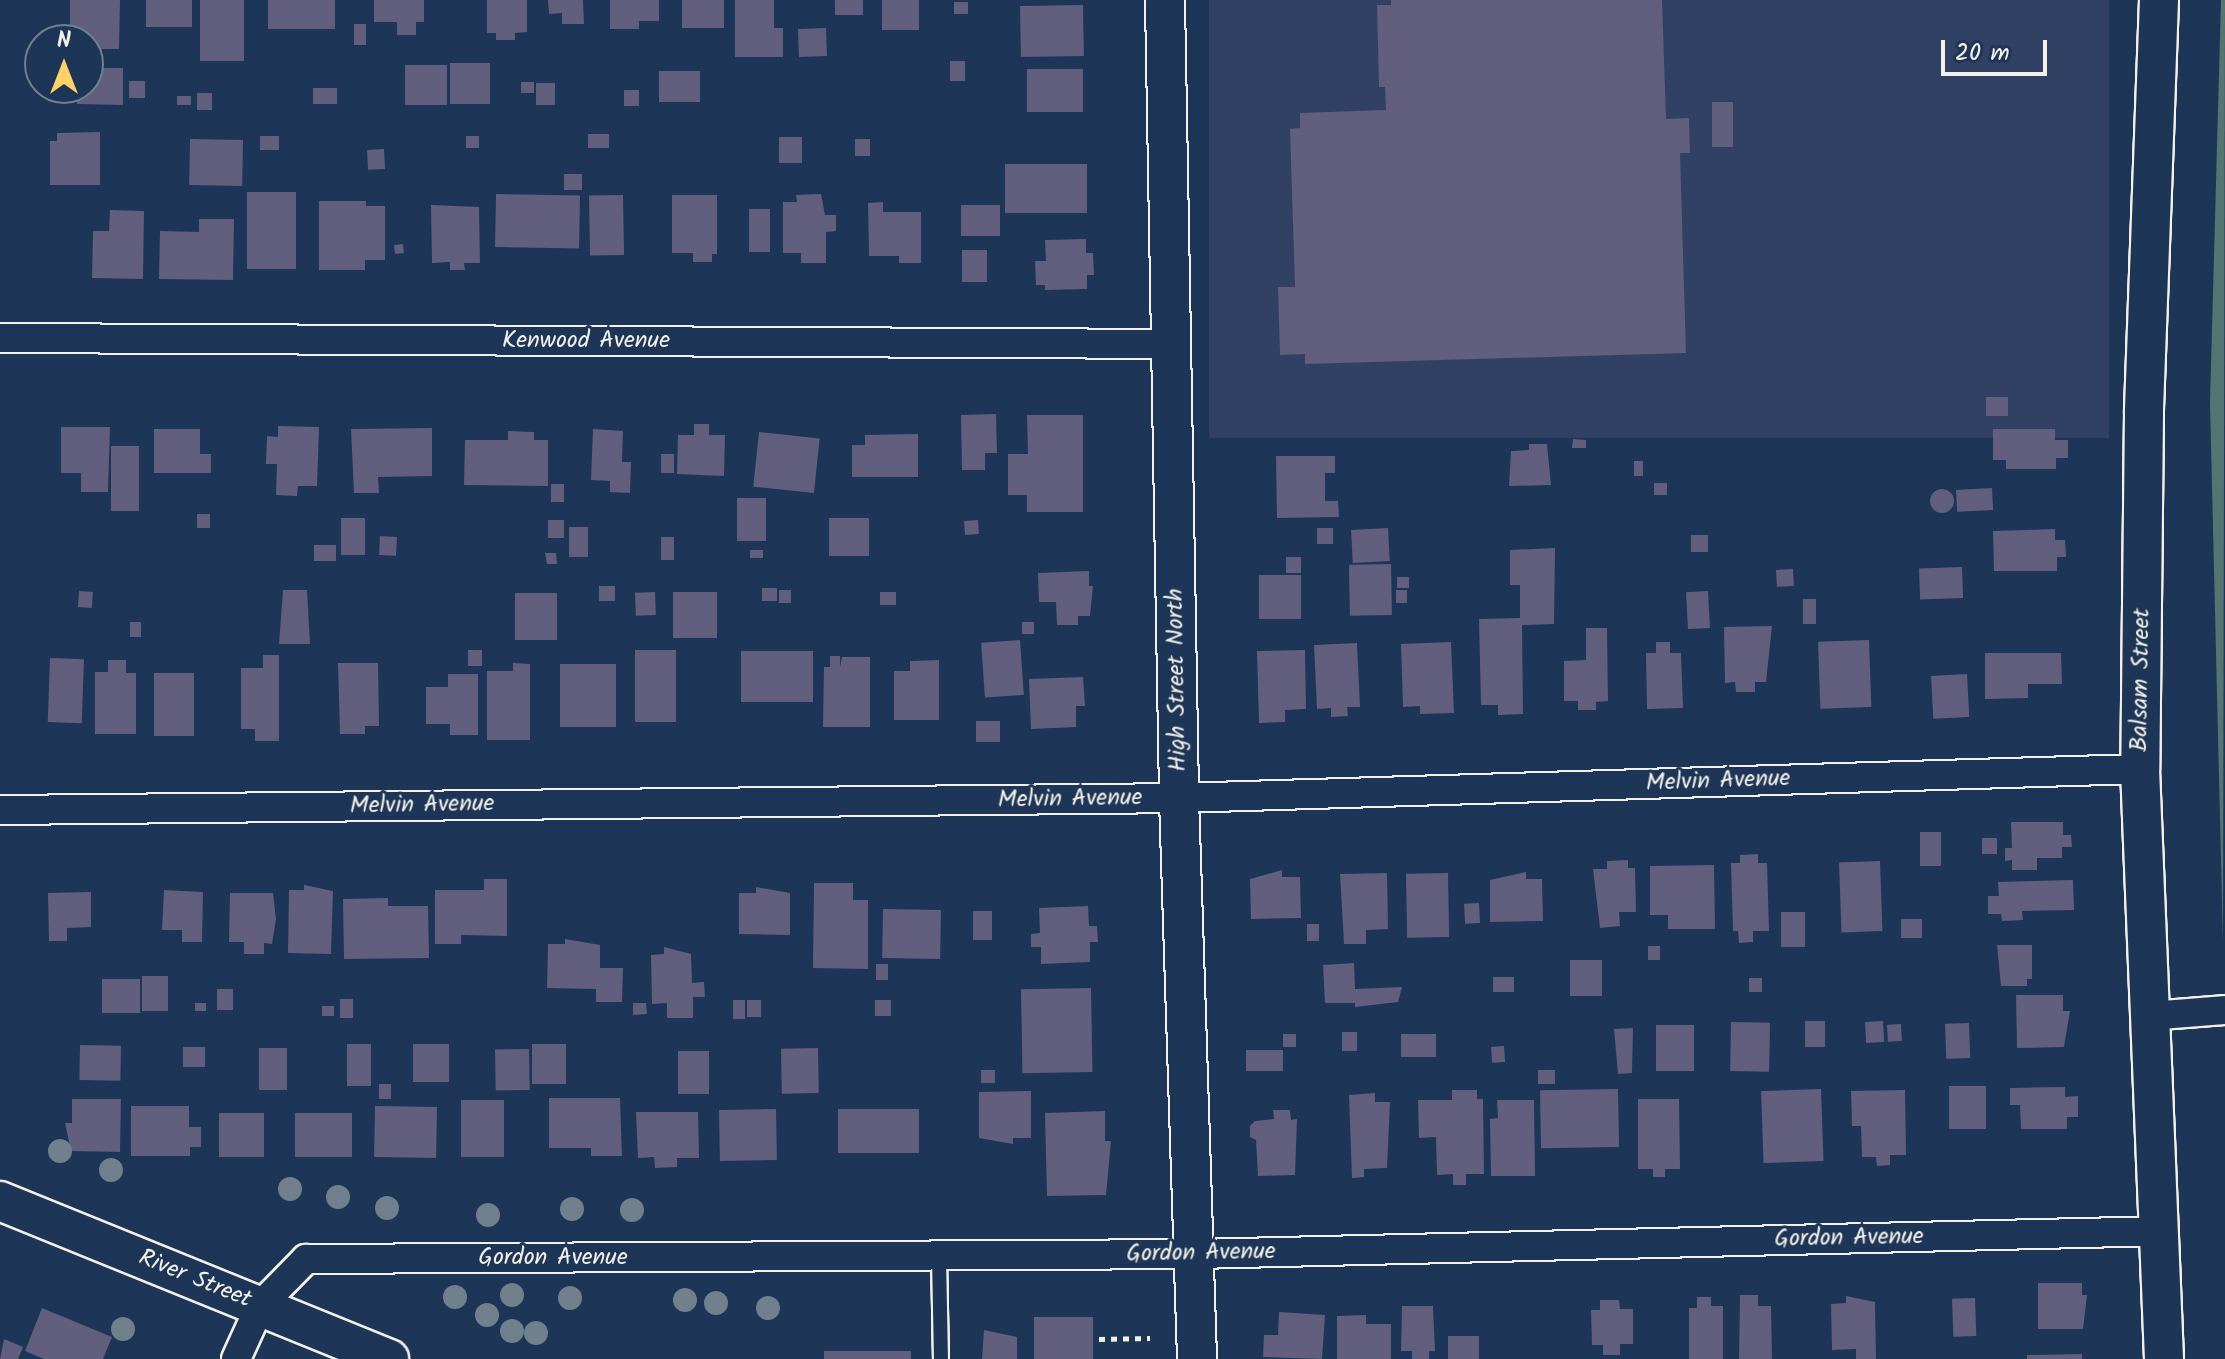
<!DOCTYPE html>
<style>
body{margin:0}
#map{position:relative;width:2225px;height:1359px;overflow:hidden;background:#1d3557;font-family:Kalam,sans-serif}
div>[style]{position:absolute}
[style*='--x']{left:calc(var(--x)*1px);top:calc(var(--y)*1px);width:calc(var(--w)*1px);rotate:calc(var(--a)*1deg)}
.built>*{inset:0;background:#314163;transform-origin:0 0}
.green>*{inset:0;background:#557573}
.building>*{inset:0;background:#615e7e;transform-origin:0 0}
.round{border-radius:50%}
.path>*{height:5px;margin-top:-2.5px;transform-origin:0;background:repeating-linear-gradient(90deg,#f4f1e8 0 6px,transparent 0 12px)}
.roads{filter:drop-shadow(2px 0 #f4f1e8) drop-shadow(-2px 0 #f4f1e8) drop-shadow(0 2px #f4f1e8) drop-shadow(0 -2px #f4f1e8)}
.lane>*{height:14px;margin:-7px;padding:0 7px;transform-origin:7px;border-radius:7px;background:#1d3557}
.street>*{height:28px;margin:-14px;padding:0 14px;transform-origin:14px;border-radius:14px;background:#1d3557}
.secondary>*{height:38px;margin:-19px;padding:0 19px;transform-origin:19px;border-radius:19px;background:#1d3557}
.trees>*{width:24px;height:24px;margin:-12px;border-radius:50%;background:#70818d}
span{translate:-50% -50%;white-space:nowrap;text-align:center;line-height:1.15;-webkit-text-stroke:6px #1d3557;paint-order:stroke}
.street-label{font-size:24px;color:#f4f1e8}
.north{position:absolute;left:24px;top:24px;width:80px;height:80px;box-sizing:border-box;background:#1d3557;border:2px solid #738091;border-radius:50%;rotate:0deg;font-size:22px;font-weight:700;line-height:32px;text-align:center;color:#f4f1e8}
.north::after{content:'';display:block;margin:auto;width:28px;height:36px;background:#ffd166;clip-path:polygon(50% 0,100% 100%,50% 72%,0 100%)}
.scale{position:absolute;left:1941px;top:40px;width:106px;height:36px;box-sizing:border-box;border:4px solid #f4f1e8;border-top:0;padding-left:10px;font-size:24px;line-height:28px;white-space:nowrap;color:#f4f1e8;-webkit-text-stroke:6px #1d3557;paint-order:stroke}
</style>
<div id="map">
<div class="built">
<div style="left:1209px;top:0;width:900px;height:438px"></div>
</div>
<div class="green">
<div style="clip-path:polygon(2221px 0,2225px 0,2223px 942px,2210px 403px)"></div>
</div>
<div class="building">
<div style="clip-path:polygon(70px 0,120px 0,119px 49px,88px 49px,88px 40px,70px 40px)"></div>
<div style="left:146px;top:0;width:46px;height:27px"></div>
<div style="left:200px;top:0;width:44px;height:61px"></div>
<div style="left:268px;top:0;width:67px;height:29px"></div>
<div style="clip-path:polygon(374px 0,424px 0,424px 22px,416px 22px,416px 35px,397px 35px,397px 22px,374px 22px)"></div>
<div style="clip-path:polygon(487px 0,527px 0,527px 32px,515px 33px,515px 40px,496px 40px,496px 33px,487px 33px)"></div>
<div style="clip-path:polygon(548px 0,583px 0,584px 24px,562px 24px,562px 13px,549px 14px)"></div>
<div style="clip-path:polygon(610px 0,659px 0,659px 21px,639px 21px,639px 29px,610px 29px)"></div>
<div style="left:682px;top:0;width:42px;height:28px"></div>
<div style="clip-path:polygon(735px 0,774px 0,774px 28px,783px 28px,783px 57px,735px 57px)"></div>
<div style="left:835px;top:0;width:28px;height:15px"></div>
<div style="left:882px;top:0;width:37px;height:30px"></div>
<div style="clip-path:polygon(1391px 0,1662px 0,1666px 119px,1689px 118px,1690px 153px,1680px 153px,1686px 353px,1305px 364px,1305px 354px,1280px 355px,1278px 287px,1295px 287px,1290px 129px,1300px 128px,1300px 113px,1386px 110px,1385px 87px,1379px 87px,1377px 5px,1391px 5px)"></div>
<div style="left:954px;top:2px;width:14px;height:12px"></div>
<div style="left:1083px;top:5px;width:51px;height:63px;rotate:89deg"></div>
<div style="left:354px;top:24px;width:12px;height:21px"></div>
<div style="left:826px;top:28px;width:28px;height:28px;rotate:88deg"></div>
<div style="left:965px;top:61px;width:20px;height:15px;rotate:90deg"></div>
<div style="left:450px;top:63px;width:40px;height:41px"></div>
<div style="left:447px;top:65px;width:40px;height:42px;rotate:90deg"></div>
<div style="clip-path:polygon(88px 68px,123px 68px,123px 105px,77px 104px,78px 88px,88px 88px)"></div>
<div style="left:1083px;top:69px;width:43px;height:56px;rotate:90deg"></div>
<div style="left:659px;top:71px;width:41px;height:31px"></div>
<div style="left:145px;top:81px;width:17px;height:16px;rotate:90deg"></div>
<div style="left:521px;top:82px;width:13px;height:11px"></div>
<div style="left:536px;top:83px;width:19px;height:22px"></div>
<div style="left:313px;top:88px;width:24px;height:16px"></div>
<div style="left:624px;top:90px;width:15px;height:16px"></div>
<div style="left:197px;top:93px;width:15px;height:17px"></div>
<div style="left:177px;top:96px;width:14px;height:9px"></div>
<div style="left:1712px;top:102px;width:21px;height:45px"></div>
<div style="clip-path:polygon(100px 132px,100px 185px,50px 185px,50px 141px,57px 141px,57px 133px)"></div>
<div style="left:588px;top:134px;width:21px;height:14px"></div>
<div style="left:260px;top:136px;width:19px;height:14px"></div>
<div style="left:479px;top:136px;width:12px;height:13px;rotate:90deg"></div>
<div style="left:779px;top:137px;width:23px;height:26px"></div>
<div style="left:190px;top:139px;width:53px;height:46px;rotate:1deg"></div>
<div style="left:855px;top:139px;width:15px;height:17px"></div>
<div style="left:384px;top:149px;width:20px;height:17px;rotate:87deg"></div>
<div style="left:1005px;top:164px;width:82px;height:49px"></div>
<div style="left:564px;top:174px;width:18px;height:16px"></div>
<div style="left:247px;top:192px;width:49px;height:77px"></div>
<div style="left:496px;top:194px;width:84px;height:53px;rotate:1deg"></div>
<div style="clip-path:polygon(821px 194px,825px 215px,836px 215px,836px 231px,826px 232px,826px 263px,801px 263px,801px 253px,783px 253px,783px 202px,797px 202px,796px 195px)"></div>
<div style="left:623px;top:195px;width:60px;height:34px;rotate:89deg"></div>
<div style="clip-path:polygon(672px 195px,717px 195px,717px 254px,712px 254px,712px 262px,693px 262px,693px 253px,672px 253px)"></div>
<div style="clip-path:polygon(319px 201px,366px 201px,366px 206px,385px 206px,385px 260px,365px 260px,365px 270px,319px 270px)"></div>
<div style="clip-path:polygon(883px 202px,883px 212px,921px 212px,921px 263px,899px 263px,899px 256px,869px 256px,868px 203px)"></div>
<div style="clip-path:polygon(431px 205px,479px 207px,480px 263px,464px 263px,465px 270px,450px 270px,450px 262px,432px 263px)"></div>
<div style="left:961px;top:205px;width:39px;height:31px"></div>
<div style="left:749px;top:209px;width:21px;height:43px"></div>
<div style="clip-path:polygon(110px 210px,144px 211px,143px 279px,92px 278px,93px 231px,109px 231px)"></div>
<div style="clip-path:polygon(199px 219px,234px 219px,233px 280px,159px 279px,160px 231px,199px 232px)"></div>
<div style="clip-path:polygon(1086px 239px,1086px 253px,1093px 253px,1094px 275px,1087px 275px,1087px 289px,1045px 290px,1045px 285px,1036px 285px,1035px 261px,1046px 261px,1045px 240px)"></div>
<div style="left:403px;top:244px;width:9px;height:9px;rotate:84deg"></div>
<div style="left:962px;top:250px;width:25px;height:32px"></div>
<div style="left:2008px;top:397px;width:19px;height:22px;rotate:90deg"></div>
<div style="clip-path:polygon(996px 414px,997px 453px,985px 453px,985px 470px,962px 470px,961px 415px)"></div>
<div style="clip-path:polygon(1027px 415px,1083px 415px,1083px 512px,1027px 512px,1027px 495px,1008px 495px,1008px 454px,1028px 454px)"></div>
<div style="clip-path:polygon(694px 424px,709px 424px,709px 435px,725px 435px,724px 476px,677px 474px,678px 435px,694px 435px)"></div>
<div style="clip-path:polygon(278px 426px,319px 427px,317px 486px,298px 486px,297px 496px,276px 495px,277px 464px,266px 464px,267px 436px,278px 437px)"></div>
<div style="clip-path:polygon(61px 427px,110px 427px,108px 492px,81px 492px,81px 473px,61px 473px)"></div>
<div style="clip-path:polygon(432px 428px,432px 476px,378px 477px,379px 493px,354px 493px,351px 429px)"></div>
<div style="clip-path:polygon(154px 429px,200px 429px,200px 454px,211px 454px,211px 473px,154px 473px)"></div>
<div style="clip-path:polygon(593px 429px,623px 431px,622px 462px,631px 462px,630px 493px,610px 492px,610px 481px,591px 480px)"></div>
<div style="clip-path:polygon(1993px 429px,2055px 429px,2055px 440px,2068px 440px,2068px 458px,2056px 458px,2056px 469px,2006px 469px,2006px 460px,1993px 460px)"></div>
<div style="clip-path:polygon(508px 431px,534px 432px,534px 440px,548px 440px,548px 486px,464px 485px,465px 440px,508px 440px)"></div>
<div style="left:759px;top:432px;width:61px;height:55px;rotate:6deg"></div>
<div style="clip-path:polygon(918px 434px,918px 477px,852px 477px,852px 445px,865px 445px,865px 435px)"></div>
<div style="clip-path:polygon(1573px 439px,1586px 440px,1586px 448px,1572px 448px)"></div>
<div style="clip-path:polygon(1529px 444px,1547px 444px,1551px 485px,1509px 486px,1511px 451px,1529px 450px)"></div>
<div style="left:111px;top:446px;width:28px;height:65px"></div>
<div style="left:661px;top:454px;width:13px;height:19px"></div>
<div style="clip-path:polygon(1276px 456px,1335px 456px,1335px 473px,1325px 473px,1325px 501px,1338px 501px,1339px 517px,1277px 518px)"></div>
<div style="left:1634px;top:461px;width:9px;height:15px"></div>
<div style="left:1654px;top:483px;width:13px;height:12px"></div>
<div style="left:551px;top:484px;width:13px;height:18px"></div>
<div style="left:1992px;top:488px;width:22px;height:36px;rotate:87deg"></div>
<div class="round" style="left:1930px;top:489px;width:24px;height:24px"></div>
<div style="left:737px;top:498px;width:29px;height:43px"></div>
<div style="left:197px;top:514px;width:13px;height:14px"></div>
<div style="left:341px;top:518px;width:24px;height:37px"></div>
<div style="left:829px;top:518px;width:40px;height:38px"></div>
<div style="left:548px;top:520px;width:16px;height:18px"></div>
<div style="left:978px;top:520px;width:14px;height:14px;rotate:86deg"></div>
<div style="left:569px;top:527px;width:19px;height:30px"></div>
<div style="left:1317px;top:528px;width:16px;height:16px"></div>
<div style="left:1388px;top:528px;width:33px;height:37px;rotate:87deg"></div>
<div style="clip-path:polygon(2055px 529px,2055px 540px,2065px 540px,2066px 557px,2057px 557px,2057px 571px,1994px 571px,1993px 531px)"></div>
<div style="left:1691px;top:535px;width:17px;height:17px"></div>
<div style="left:380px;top:536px;width:17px;height:19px;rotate:3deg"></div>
<div style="left:661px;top:537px;width:13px;height:23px"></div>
<div style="left:314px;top:545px;width:22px;height:16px"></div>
<div style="clip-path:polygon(1555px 548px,1554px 624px,1522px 625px,1523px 714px,1498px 715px,1498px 705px,1481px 705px,1479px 619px,1520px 618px,1520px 585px,1510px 585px,1510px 550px)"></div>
<div style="left:750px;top:550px;width:13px;height:8px"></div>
<div style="clip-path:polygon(545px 553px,556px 553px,557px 564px,547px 564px)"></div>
<div style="left:1286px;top:557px;width:15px;height:16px"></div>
<div style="left:1391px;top:564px;width:51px;height:42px;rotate:89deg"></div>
<div style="left:1962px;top:567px;width:31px;height:43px;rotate:88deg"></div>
<div style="left:1793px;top:569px;width:17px;height:17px;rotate:87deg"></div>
<div style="clip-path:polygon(1089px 571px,1089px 586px,1093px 586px,1090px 616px,1078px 616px,1078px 625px,1057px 625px,1056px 602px,1039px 602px,1038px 573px)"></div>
<div style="left:1301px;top:575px;width:44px;height:42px;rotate:90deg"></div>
<div style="left:1397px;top:577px;width:12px;height:11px"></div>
<div style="left:599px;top:586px;width:16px;height:15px"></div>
<div style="left:777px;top:588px;width:13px;height:15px;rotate:90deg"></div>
<div style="clip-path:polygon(283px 590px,307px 590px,310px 644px,279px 644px)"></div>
<div style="left:779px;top:590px;width:12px;height:13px"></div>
<div style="left:1396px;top:590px;width:11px;height:13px"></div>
<div style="left:79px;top:591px;width:14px;height:16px;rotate:4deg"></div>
<div style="left:1708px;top:591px;width:37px;height:22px;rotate:87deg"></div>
<div style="left:655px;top:592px;width:23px;height:20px;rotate:88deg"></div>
<div style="left:717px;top:592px;width:46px;height:44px;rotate:90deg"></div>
<div style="left:880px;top:592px;width:16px;height:13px"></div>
<div style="left:515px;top:593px;width:42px;height:47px"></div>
<div style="left:1803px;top:599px;width:13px;height:25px"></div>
<div style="left:130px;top:622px;width:11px;height:15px"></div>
<div style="left:1034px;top:622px;width:12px;height:12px;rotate:90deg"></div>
<div style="clip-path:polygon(1772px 626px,1766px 682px,1755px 682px,1755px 692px,1736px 692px,1735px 682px,1725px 683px,1724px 627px)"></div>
<div style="clip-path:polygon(1586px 628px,1607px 628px,1608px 701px,1596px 702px,1596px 710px,1578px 710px,1578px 701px,1564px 701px,1564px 661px,1586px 660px)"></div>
<div style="left:1020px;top:640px;width:55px;height:39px;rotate:86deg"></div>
<div style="left:1869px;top:640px;width:67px;height:51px;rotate:88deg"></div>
<div style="clip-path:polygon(1451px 642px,1454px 713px,1420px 714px,1420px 706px,1403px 707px,1401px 644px)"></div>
<div style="clip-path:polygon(1656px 642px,1670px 642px,1670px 653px,1681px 653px,1683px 708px,1647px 709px,1646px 653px,1656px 653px)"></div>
<div style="clip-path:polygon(1357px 643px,1360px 707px,1347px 707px,1348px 716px,1331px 717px,1331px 708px,1317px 709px,1314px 645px)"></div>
<div style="left:468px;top:650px;width:14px;height:16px"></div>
<div style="left:635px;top:650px;width:41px;height:72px"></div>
<div style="clip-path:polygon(1305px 650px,1306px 709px,1285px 710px,1285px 722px,1259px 723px,1257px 651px)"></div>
<div style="left:741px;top:651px;width:72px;height:51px"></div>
<div style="clip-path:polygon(1985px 653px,2061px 653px,2062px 684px,2028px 684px,2028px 698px,1985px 699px)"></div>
<div style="clip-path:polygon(263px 655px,279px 655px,279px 741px,255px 741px,255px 729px,241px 729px,241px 668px,263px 668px)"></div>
<div style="clip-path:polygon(830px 656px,840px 656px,840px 667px,842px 657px,870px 657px,870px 727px,823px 727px,824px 667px,830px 667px)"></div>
<div style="left:50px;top:658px;width:34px;height:64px;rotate:2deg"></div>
<div style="clip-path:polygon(108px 660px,126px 660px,126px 673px,136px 673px,136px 734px,95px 734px,95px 672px,108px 672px)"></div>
<div style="clip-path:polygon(939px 660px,939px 720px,894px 720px,894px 671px,910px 671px,910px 661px)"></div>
<div style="clip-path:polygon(338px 663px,378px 663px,379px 726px,365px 726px,365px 734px,340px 734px)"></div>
<div style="clip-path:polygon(513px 663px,530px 664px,530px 740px,487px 740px,487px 671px,513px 671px)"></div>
<div style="left:560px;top:664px;width:56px;height:63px"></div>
<div style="left:154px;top:673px;width:40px;height:63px"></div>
<div style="clip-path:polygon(448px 674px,478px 674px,478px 735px,450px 735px,450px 724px,426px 724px,426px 687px,448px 687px)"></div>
<div style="left:1967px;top:674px;width:43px;height:36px;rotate:87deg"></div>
<div style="clip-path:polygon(1083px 677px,1085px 706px,1076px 706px,1076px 727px,1031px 729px,1029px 679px)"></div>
<div style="left:976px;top:721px;width:24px;height:21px"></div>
<div style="clip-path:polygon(2011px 822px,2063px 822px,2063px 835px,2071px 835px,2072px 847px,2062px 847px,2062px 858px,2037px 858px,2037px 870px,2012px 870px,2012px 860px,2005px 861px,2005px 848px,2012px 848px)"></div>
<div style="left:1920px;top:832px;width:21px;height:34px"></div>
<div style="left:1982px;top:838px;width:15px;height:16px"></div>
<div style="clip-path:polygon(1758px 854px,1758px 863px,1767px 863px,1769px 931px,1753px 931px,1753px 942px,1739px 943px,1738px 931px,1733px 931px,1731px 863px,1740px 863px,1740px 855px)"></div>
<div style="clip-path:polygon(1628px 860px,1628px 868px,1635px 868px,1636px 912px,1619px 912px,1620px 926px,1600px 928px,1593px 869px,1607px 869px,1607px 861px)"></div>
<div style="left:1880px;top:861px;width:70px;height:41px;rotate:88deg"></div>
<div style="clip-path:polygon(1714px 865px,1715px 929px,1668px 929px,1668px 915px,1650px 915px,1650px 866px)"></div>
<div style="clip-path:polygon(1282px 870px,1282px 877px,1300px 877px,1301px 918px,1251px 919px,1250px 879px)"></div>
<div style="clip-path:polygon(1526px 872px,1526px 879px,1542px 879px,1543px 921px,1490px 922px,1490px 880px)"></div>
<div style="clip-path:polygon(1387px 873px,1388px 929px,1366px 930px,1366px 944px,1344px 944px,1340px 874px)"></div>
<div style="left:1448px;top:873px;width:64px;height:42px;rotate:89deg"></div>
<div style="clip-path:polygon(484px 879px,507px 879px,507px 936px,461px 935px,461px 944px,435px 944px,435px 890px,484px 890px)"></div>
<div style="clip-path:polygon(2073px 880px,2074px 910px,2022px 911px,2023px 920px,2002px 921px,2001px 914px,1988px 914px,1988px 896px,1999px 896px,1998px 882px)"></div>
<div style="clip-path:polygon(814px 883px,853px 883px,853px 900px,868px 900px,868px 969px,813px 968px)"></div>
<div style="clip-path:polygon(304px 885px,333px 891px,331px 954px,288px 953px,289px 890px,304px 890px)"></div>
<div style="clip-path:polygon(756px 887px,790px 893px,790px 935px,739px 934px,739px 893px,756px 893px)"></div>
<div style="clip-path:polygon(164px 890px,203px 892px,202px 942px,182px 942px,182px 930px,162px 930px)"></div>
<div style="clip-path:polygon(91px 892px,91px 927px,67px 928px,67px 941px,49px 941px,48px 893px)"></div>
<div style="clip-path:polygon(230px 893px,273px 893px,276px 919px,272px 944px,264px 943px,264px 954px,244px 954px,244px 942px,229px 942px)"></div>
<div style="clip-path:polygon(388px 898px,388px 906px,428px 906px,429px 958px,344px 959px,343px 899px)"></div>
<div style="left:1479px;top:903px;width:20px;height:15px;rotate:87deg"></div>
<div style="clip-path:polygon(1088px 906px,1089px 926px,1097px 926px,1098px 942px,1090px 942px,1090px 962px,1041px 964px,1041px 947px,1031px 947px,1031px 934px,1040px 933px,1039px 908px)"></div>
<div style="left:883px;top:909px;width:58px;height:49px;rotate:1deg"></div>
<div style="left:973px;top:911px;width:19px;height:29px"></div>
<div style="left:1781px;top:912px;width:24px;height:35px"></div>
<div style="left:1901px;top:919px;width:21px;height:19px"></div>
<div style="left:1307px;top:924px;width:12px;height:17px"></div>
<div style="clip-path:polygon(565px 939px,600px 945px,600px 968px,623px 968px,622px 1002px,596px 1002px,596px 989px,547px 988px,548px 944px,565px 944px)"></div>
<div style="clip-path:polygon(1997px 945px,2032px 945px,2032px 979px,2027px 979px,2027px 986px,2001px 986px)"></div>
<div style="left:1648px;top:946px;width:12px;height:14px"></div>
<div style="clip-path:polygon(664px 947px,691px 954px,692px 983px,704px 982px,705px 997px,693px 997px,693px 1018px,667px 1018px,667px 1003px,652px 1004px,651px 955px,664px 954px)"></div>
<div style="left:1570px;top:960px;width:32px;height:36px"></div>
<div style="clip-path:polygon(1354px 963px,1355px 989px,1402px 987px,1398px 1002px,1355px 1007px,1355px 1003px,1325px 1003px,1323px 965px)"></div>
<div style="left:876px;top:964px;width:12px;height:16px"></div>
<div style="left:142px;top:976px;width:26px;height:35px"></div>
<div style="left:1514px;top:977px;width:15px;height:21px;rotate:90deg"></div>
<div style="left:1762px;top:978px;width:14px;height:13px;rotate:90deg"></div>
<div style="left:102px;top:979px;width:38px;height:34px"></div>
<div style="left:1091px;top:988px;width:84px;height:70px;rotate:89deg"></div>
<div style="left:217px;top:989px;width:16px;height:21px"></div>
<div style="clip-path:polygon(2016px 995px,2063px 995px,2063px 1011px,2070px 1011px,2064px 1047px,2017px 1048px)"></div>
<div style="left:340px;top:999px;width:13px;height:19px"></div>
<div style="left:733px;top:1000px;width:12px;height:19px"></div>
<div style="left:761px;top:1000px;width:17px;height:14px;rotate:90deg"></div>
<div style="left:875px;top:1000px;width:16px;height:16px"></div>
<div style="left:195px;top:1003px;width:11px;height:8px"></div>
<div style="clip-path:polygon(633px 1003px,646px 1003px,647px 1014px,633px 1015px)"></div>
<div style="left:334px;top:1006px;width:10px;height:12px;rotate:90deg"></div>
<div style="left:1805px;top:1021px;width:20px;height:26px"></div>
<div style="left:1883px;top:1021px;width:21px;height:18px;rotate:87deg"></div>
<div style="left:1731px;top:1022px;width:39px;height:49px;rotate:1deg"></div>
<div style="left:1969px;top:1023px;width:35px;height:24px;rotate:88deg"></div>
<div style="left:1901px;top:1024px;width:17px;height:14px;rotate:87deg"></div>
<div style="left:1656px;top:1025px;width:38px;height:46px"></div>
<div style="clip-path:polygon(1633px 1028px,1632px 1073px,1618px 1074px,1614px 1029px)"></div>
<div style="left:1342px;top:1032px;width:15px;height:19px"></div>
<div style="left:1283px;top:1034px;width:13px;height:13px"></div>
<div style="left:1436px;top:1034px;width:23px;height:35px;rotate:90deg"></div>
<div style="left:347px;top:1044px;width:24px;height:42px"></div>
<div style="left:413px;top:1044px;width:36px;height:38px"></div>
<div style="left:532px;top:1044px;width:34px;height:40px"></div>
<div style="left:80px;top:1045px;width:41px;height:35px;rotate:1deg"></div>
<div style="left:1504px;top:1046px;width:16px;height:13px;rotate:86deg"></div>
<div style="left:183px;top:1047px;width:22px;height:20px"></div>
<div style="left:259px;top:1048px;width:28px;height:42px"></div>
<div style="left:818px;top:1048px;width:45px;height:37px;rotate:89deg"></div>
<div style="left:529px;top:1049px;width:41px;height:34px;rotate:89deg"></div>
<div style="left:1246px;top:1050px;width:37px;height:21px"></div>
<div style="left:678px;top:1051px;width:31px;height:43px"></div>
<div style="left:981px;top:1070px;width:14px;height:13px"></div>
<div style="left:1555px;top:1070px;width:14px;height:17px;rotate:90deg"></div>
<div style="left:379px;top:1084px;width:12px;height:15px"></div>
<div style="left:1949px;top:1086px;width:37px;height:43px"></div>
<div style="clip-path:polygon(2065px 1087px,2065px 1097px,2078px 1096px,2078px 1117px,2067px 1117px,2067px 1129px,2021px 1129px,2020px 1105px,2010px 1105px,2010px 1088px)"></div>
<div style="left:1618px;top:1089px;width:58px;height:78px;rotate:89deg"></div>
<div style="left:1821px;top:1089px;width:72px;height:60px;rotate:88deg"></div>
<div style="clip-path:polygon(1452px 1090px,1477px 1090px,1477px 1099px,1483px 1099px,1484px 1174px,1466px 1174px,1466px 1185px,1453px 1185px,1453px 1174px,1437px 1175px,1436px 1137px,1419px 1138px,1418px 1100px,1452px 1100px)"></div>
<div style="clip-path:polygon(1905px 1090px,1906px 1155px,1890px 1155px,1890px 1165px,1877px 1166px,1876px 1157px,1862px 1157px,1861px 1126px,1852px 1126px,1851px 1091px)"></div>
<div style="clip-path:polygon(1031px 1091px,1031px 1138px,1013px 1138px,1013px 1144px,979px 1138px,979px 1092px)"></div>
<div style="clip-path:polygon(1375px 1093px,1375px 1102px,1390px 1102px,1387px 1168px,1364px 1169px,1364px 1177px,1352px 1178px,1349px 1095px)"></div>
<div style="clip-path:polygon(549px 1098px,620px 1098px,622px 1156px,591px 1156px,591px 1148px,549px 1148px)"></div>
<div style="clip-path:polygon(72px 1099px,121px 1099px,120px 1152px,71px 1151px,65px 1123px,72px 1123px)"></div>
<div style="clip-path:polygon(1638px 1099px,1679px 1099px,1680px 1169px,1665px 1169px,1665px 1177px,1653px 1177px,1653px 1169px,1638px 1169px)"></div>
<div style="left:461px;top:1100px;width:43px;height:57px"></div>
<div style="clip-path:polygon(1497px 1100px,1534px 1100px,1535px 1176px,1491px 1176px,1490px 1119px,1498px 1118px)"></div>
<div style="clip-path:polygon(131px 1106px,189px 1106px,189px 1127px,201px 1127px,201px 1147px,190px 1147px,190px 1156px,131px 1156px)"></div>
<div style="left:375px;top:1106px;width:62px;height:51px;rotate:1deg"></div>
<div style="left:776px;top:1109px;width:51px;height:57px;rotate:89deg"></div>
<div style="left:838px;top:1109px;width:81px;height:44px"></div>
<div style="clip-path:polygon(1273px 1110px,1290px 1110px,1291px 1120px,1297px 1119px,1295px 1175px,1258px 1176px,1256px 1140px,1250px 1137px,1250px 1126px,1255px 1121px,1274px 1119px)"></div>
<div style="clip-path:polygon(1105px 1111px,1105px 1141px,1111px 1141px,1106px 1195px,1047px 1196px,1045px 1113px)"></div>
<div style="clip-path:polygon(636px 1112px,698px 1112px,699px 1158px,677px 1158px,677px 1167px,655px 1168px,654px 1157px,638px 1158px)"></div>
<div style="left:219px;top:1113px;width:45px;height:44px"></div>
<div style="left:295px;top:1113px;width:57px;height:44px"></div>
<div style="clip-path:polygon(2038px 1283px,2082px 1283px,2082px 1295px,2087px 1295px,2083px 1329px,2038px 1329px)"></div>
<div style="clip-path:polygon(1740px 1295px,1758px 1295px,1758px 1306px,1771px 1306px,1772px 1359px,1739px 1359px)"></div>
<div style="clip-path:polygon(1846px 1296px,1875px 1302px,1876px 1359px,1856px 1359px,1856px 1349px,1832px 1350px,1831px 1304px,1846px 1303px)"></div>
<div style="clip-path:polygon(1697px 1297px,1711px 1297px,1711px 1306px,1723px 1306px,1723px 1359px,1689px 1359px,1689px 1308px,1697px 1308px)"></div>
<div style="left:1975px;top:1298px;width:38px;height:23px;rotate:88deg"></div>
<div style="clip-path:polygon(1600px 1300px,1619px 1300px,1620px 1309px,1633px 1309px,1633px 1344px,1620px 1344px,1620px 1355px,1603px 1355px,1603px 1345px,1592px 1345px,1591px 1310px,1600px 1310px)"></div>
<div style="clip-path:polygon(1402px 1306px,1433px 1306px,1435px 1351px,1429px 1351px,1429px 1359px,1412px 1359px,1412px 1351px,1401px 1351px)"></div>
<div style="clip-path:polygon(42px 1308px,112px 1337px,103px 1359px,44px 1359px,25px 1351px)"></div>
<div style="clip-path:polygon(1279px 1312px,1325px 1315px,1322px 1359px,1263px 1357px,1264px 1335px,1278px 1335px)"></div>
<div style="clip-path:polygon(1366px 1315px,1366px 1324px,1391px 1324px,1391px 1359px,1337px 1359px,1337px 1316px)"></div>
<div style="left:1034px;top:1317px;width:59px;height:42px"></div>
<div style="clip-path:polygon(984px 1330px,1017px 1337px,1017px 1359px,982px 1359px)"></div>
<div style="left:1448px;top:1336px;width:31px;height:23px"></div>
<div style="clip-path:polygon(4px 1339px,23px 1347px,18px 1359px,0 1359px)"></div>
<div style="left:824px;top:1351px;width:87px;height:8px"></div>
<div style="clip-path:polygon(2082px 1354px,2082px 1359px,2027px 1359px,2027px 1355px)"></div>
</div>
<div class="path">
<div style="--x:1099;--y:1339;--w:51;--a:-1.1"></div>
</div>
<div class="roads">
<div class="lane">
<div style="--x:939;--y:1256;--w:103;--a:88.9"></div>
</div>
<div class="street">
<div style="--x:0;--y:338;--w:1172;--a:0.29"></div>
<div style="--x:0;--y:810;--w:1179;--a:-0.58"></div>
<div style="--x:1179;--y:798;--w:961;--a:-1.73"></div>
<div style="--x:2149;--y:1016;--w:76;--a:-4.5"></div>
<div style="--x:236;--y:1359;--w:58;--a:-65.6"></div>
<div style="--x:260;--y:1306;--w:66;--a:-45.6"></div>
<div style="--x:306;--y:1259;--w:890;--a:-0.32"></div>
<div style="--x:1196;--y:1254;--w:966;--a:-1.36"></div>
</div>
<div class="secondary">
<div style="--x:1165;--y:0;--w:798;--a:88.99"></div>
<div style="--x:1179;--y:798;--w:561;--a:88.16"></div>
<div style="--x:2159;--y:0;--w:413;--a:92.1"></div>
<div style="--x:2144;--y:413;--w:356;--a:90.6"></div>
<div style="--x:2140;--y:769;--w:590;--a:87.67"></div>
<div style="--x:0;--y:1201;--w:420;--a:22.1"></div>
</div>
</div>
<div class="trees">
<div style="left:60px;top:1151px"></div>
<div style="left:111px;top:1170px"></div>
<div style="left:290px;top:1189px"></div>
<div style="left:338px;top:1197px"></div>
<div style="left:387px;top:1208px"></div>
<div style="left:572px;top:1209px"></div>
<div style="left:632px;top:1210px"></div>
<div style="left:488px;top:1215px"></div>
<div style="left:512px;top:1295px"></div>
<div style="left:455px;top:1297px"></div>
<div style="left:570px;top:1298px"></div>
<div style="left:685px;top:1300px"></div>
<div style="left:716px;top:1303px"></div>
<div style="left:768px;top:1308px"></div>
<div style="left:487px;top:1315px"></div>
<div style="left:123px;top:1329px"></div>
<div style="left:512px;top:1331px"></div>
<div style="left:536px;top:1333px"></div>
</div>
<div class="street-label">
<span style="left:586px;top:341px">Kenwood Avenue</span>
<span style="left:1177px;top:680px;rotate:-91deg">High Street North</span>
<span style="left:2141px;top:680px;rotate:-89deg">Balsam Street</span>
<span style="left:1718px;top:781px;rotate:-2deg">Melvin Avenue</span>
<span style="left:1070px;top:799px;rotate:-1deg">Melvin Avenue</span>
<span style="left:422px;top:805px;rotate:-1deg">Melvin Avenue</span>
<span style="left:1849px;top:1238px;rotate:-1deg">Gordon Avenue</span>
<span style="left:1201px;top:1253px;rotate:-1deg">Gordon Avenue</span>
<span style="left:553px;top:1258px">Gordon Avenue</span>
<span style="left:195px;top:1279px;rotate:22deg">River Street</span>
</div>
<div class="north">N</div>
<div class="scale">20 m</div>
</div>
